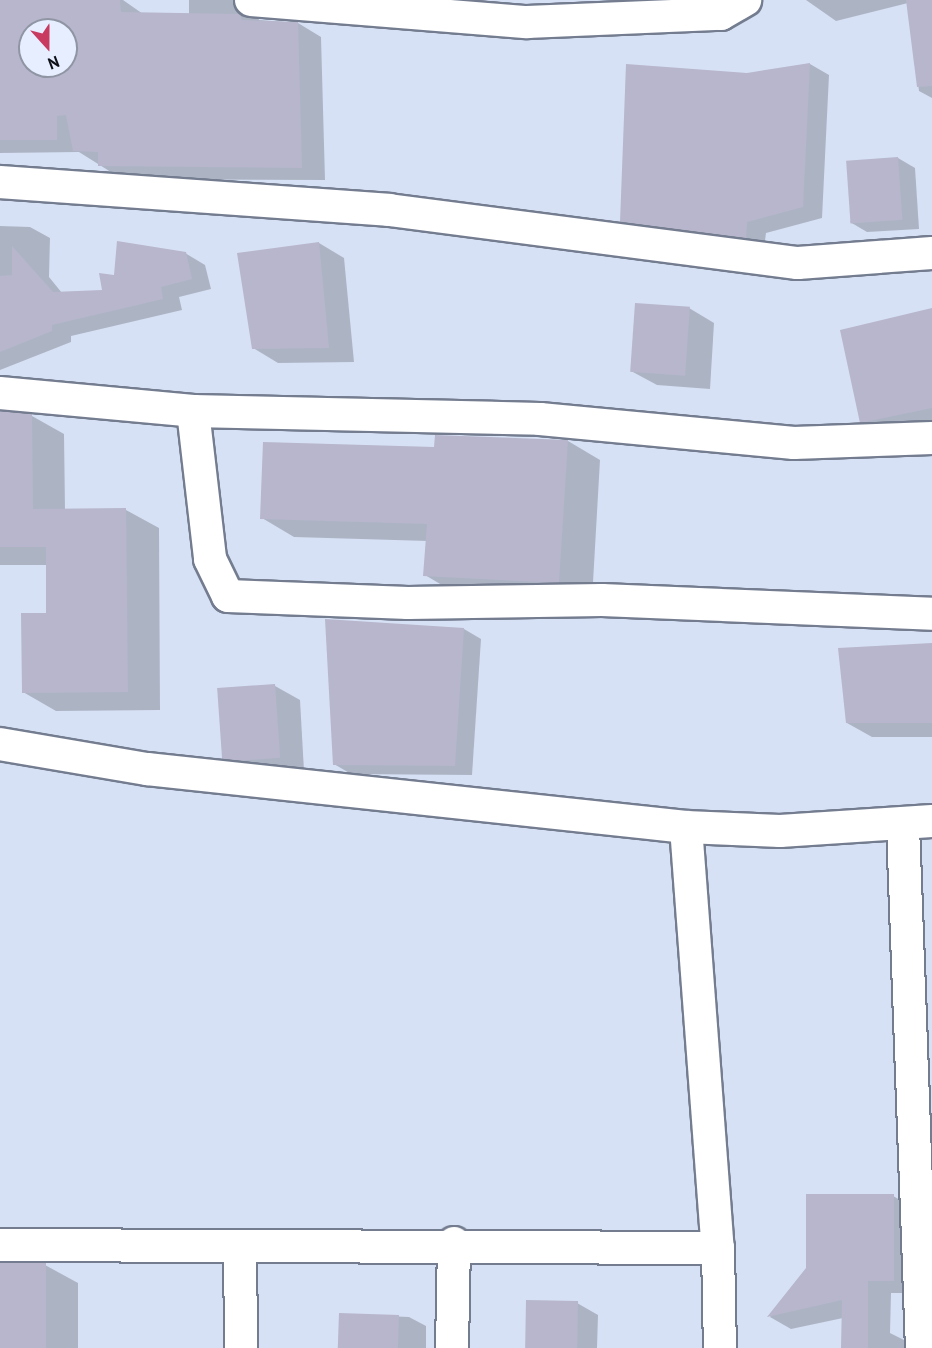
<!DOCTYPE html>
<style>
body{margin:0}
#map{position:relative;width:932px;height:1348px;overflow:hidden;background:#d7e1f5;font-family:"PT Sans",sans-serif}
div>[style]{position:absolute}
[style*='--x']{left:calc(var(--x)*1px);top:calc(var(--y)*1px);width:calc(var(--w)*1px);rotate:calc(var(--a)*1deg)}
.shadow>*{inset:0;background:#0003}
.building>*{inset:0;background:#b7b6cc;transform-origin:0 0}
.roads{filter:drop-shadow(2px 0 #747d90) drop-shadow(-2px 0 #747d90) drop-shadow(0 2px #747d90) drop-shadow(0 -2px #747d90)}
.minor>*{height:32px;margin:-16px;padding:0 16px;transform-origin:16px;border-radius:16px;background:#fff}
span{translate:-50% -50%;white-space:nowrap;text-align:center;line-height:1.15;-webkit-text-stroke:5px #e6eeff;paint-order:stroke}
.north{position:absolute;left:18px;top:18px;width:60px;height:60px;box-sizing:border-box;background:#e6eeff;border:2px solid #8f95a2;border-radius:50%;rotate:159deg;font-size:16px;font-weight:700;line-height:24px;text-align:center;color:#0d1017}
.north::after{content:'';display:block;margin:auto;width:21px;height:27px;background:#c93a60;clip-path:polygon(50% 0,100% 100%,50% 72%,0 100%)}
</style>
<div id="map">
<div class="shadow">
<div style="clip-path:polygon(evenodd,0 0,123px 0,143px 14px,189px 15px,189px 0,265px 0,256px 13px,259px 20px,298px 23px,321px 37px,325px 180px,122px 179px,79px 152px,0 153px,0 0,30px 30px,66px 30px,66px 66px,30px 66px,30px 30px)"></div>
<div style="clip-path:polygon(450px 0,480px 0,458px 4px)"></div>
<div style="clip-path:polygon(806px 0,932px 0,932px 98px,919px 91px,908px 3px,836px 21px)"></div>
<div style="clip-path:polygon(810px 64px,829px 75px,822px 218px,766px 233px,764px 248px,641px 232px,622px 221px,747px 75px)"></div>
<div style="clip-path:polygon(898px 158px,915px 168px,919px 229px,867px 232px,850px 222px)"></div>
<div style="clip-path:polygon(0 226px,30px 227px,50px 238px,49px 277px,62px 293px,104px 291px,116px 276px,185px 253px,205px 265px,211px 289px,179px 297px,182px 310px,71px 336px,71px 342px,0 370px)"></div>
<div style="clip-path:polygon(319px 243px,344px 258px,354px 362px,278px 363px,253px 348px)"></div>
<div style="clip-path:polygon(689px 308px,714px 323px,710px 389px,657px 385px,631px 371px)"></div>
<div style="clip-path:polygon(932px 310px,932px 420px,878px 432px,861px 422px)"></div>
<div style="clip-path:polygon(0 413px,32px 416px,64px 434px,65px 510px,126px 510px,159px 528px,160px 710px,56px 711px,23px 692px,48px 615px,47px 565px,0 565px)"></div>
<div style="clip-path:polygon(568px 441px,600px 460px,592px 600px,457px 594px,425px 575px,428px 541px,294px 537px,262px 518px,435px 449px)"></div>
<div style="clip-path:polygon(464px 629px,481px 639px,472px 775px,351px 774px,334px 764px)"></div>
<div style="clip-path:polygon(932px 645px,932px 737px,872px 737px,847px 723px)"></div>
<div style="clip-path:polygon(275px 686px,300px 700px,304px 771px,249px 773px,224px 758px)"></div>
<div style="clip-path:polygon(893px 1196px,916px 1209px,916px 1293px,891px 1293px,890px 1333px,920px 1348px,843px 1348px,843px 1318px,791px 1329px,770px 1317px,807px 1268px)"></div>
<div style="clip-path:polygon(45px 1265px,78px 1283px,78px 1348px,0 1348px,0 1266px)"></div>
<div style="clip-path:polygon(577px 1303px,598px 1315px,597px 1348px,526px 1348px)"></div>
<div style="clip-path:polygon(340px 1314px,409px 1317px,426px 1326px,426px 1348px,339px 1348px)"></div>
</div>
<div class="building">
<div style="clip-path:polygon(evenodd,0 0,120px 0,121px 12px,240px 14px,242px 20px,298px 22px,302px 168px,98px 166px,98px 152px,73px 151px,66px 115px,57px 116px,57px 140px,0 140px,0 0,30px 30px,66px 30px,66px 66px,30px 66px,30px 30px)"></div>
<div style="clip-path:polygon(906px 0,932px 0,932px 86px,917px 87px)"></div>
<div style="clip-path:polygon(810px 63px,803px 207px,747px 222px,746px 238px,620px 222px,626px 64px,747px 73px)"></div>
<div style="left:898px;top:157px;width:63px;height:52px;rotate:86deg"></div>
<div style="clip-path:polygon(117px 241px,186px 252px,192px 279px,161px 287px,163px 299px,52px 325px,52px 331px,0 352px,0 276px,12px 275px,12px 246px,53px 292px,102px 290px,99px 273px,114px 275px)"></div>
<div style="clip-path:polygon(319px 242px,329px 348px,252px 349px,237px 253px)"></div>
<div style="left:635px;top:303px;width:55px;height:69px;rotate:4deg"></div>
<div style="clip-path:polygon(932px 308px,932px 408px,860px 423px,840px 330px)"></div>
<div style="clip-path:polygon(0 411px,32px 414px,33px 509px,126px 508px,128px 692px,22px 693px,21px 613px,46px 613px,46px 547px,0 547px)"></div>
<div style="clip-path:polygon(435px 435px,568px 440px,559px 583px,423px 576px,427px 524px,260px 519px,263px 442px,434px 447px)"></div>
<div style="clip-path:polygon(325px 619px,464px 628px,455px 766px,333px 765px)"></div>
<div style="clip-path:polygon(932px 643px,932px 723px,846px 723px,838px 648px)"></div>
<div style="left:275px;top:684px;width:74px;height:58px;rotate:86deg"></div>
<div style="clip-path:polygon(806px 1194px,894px 1194px,894px 1281px,868px 1281px,868px 1348px,841px 1348px,842px 1300px,767px 1317px,806px 1268px)"></div>
<div style="left:0;top:1263px;width:46px;height:85px"></div>
<div style="left:526px;top:1300px;width:52px;height:48px;rotate:1deg"></div>
<div style="left:339px;top:1313px;width:60px;height:35px;rotate:2deg"></div>
</div>
<div class="roads">
<div class="minor">
<div style="--x:251;--y:0;--w:277;--a:4.6"></div>
<div style="--x:527;--y:22;--w:194;--a:-2.4"></div>
<div style="--x:721;--y:14;--w:28;--a:-30"></div>
<div style="--x:0;--y:182;--w:390;--a:4.1"></div>
<div style="--x:389;--y:210;--w:412;--a:7.4"></div>
<div style="--x:798;--y:263;--w:134;--a:-4.3"></div>
<div style="--x:0;--y:393;--w:194;--a:5.3"></div>
<div style="--x:193;--y:411;--w:347;--a:1.3"></div>
<div style="--x:540;--y:419;--w:255;--a:5.4"></div>
<div style="--x:794;--y:443;--w:138;--a:-2.1"></div>
<div style="--x:193;--y:411;--w:149;--a:83.4"></div>
<div style="--x:210;--y:559;--w:41;--a:64.1"></div>
<div style="--x:228;--y:596;--w:180;--a:2.2"></div>
<div style="--x:408;--y:603;--w:194;--a:-0.9"></div>
<div style="--x:602;--y:600;--w:330;--a:2.4"></div>
<div style="--x:0;--y:744;--w:149;--a:9.7"></div>
<div style="--x:147;--y:769;--w:542;--a:6.14"></div>
<div style="--x:686;--y:827;--w:94;--a:2.4"></div>
<div style="--x:780;--y:831;--w:152;--a:-3.8"></div>
<div style="--x:903;--y:826;--w:522;--a:87.92"></div>
<div style="--x:686;--y:827;--w:422;--a:85.7"></div>
<div style="--x:0;--y:1245;--w:718;--a:0.24"></div>
<div style="--x:718;--y:1248;--w:100;--a:88.9"></div>
<div style="--x:240;--y:1247;--w:101;--a:89.4"></div>
<div style="--x:452;--y:1348;--w:105;--a:-88.9"></div>
</div>
</div>
<div class="north">N</div>
</div>
